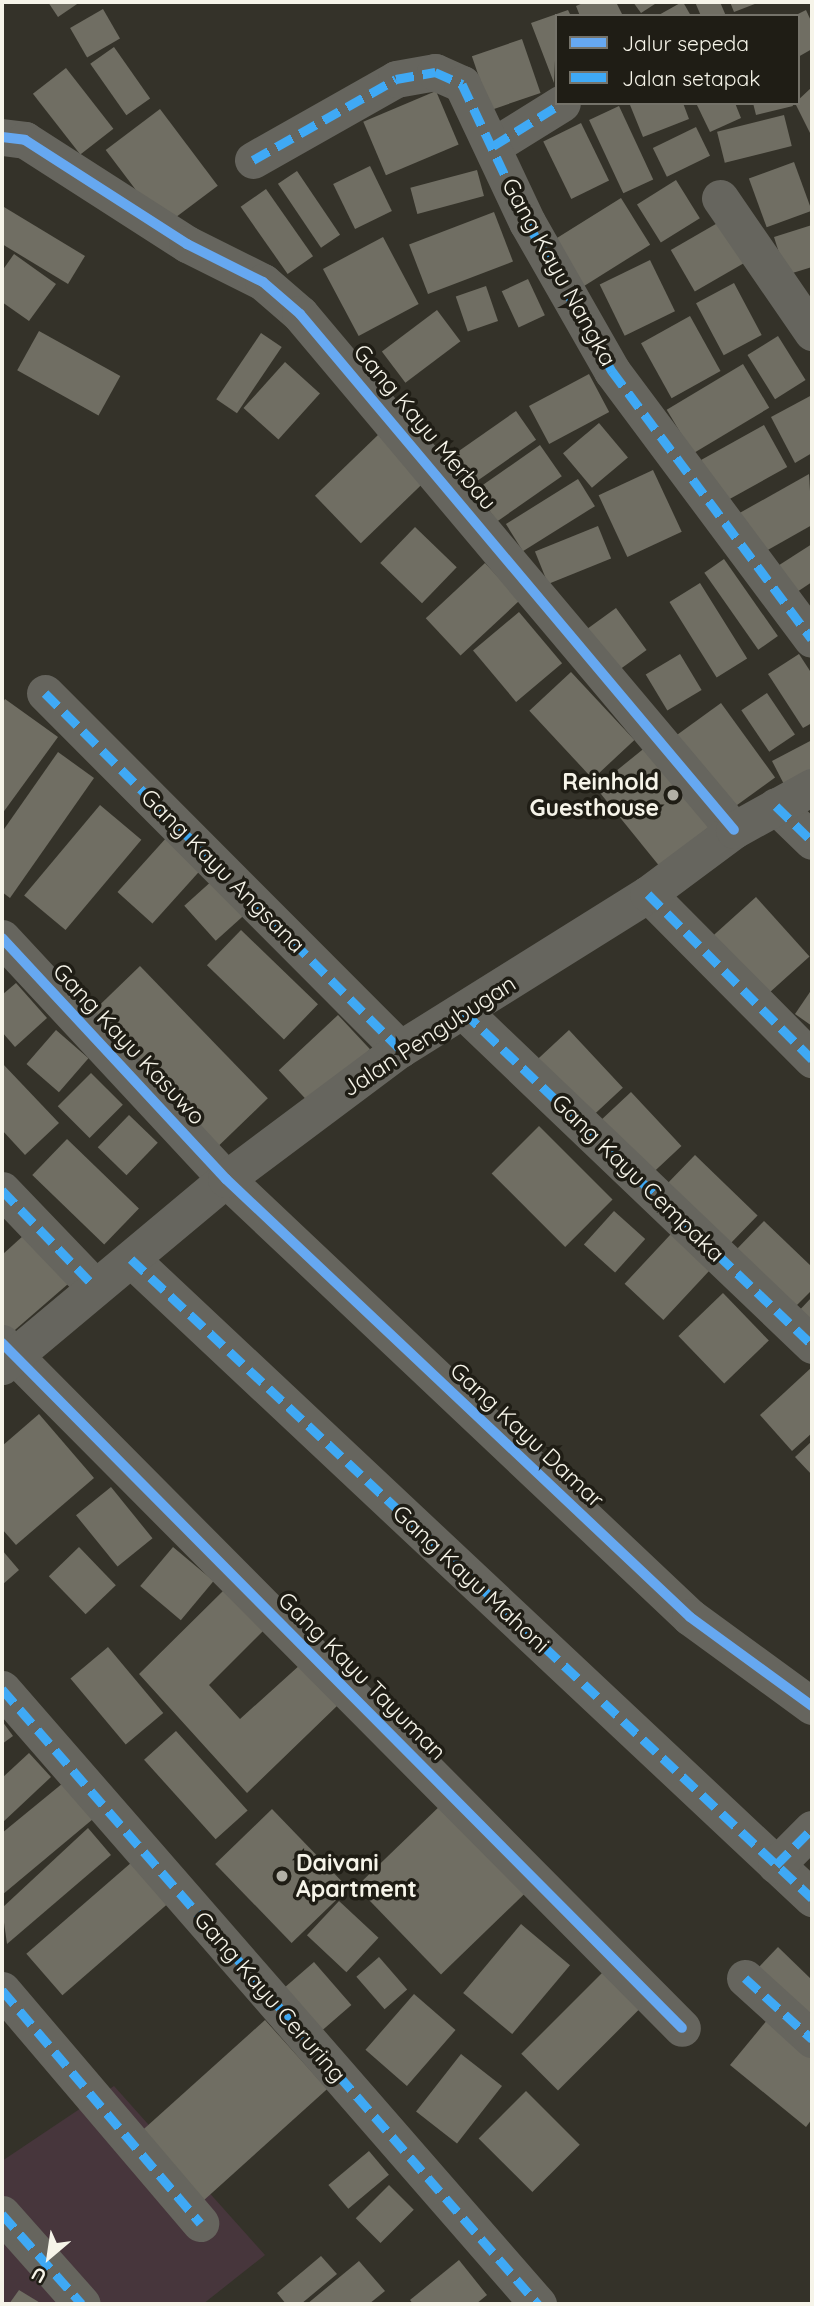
<!DOCTYPE html>
<style>
body{margin:0}
#map{position:relative;width:814px;height:2306px;overflow:hidden;background:#343229;font-family:Quicksand,sans-serif}
div>[style]{position:absolute}
[style*='--x']{left:calc(var(--x)*1px);top:calc(var(--y)*1px);width:calc(var(--w)*1px);rotate:calc(var(--a)*1deg)}
.industrial>*{inset:0;background:#47363c}
.building>*{inset:0;background:#706e63;transform-origin:0 0}
.minor>*{height:37px;margin:-18.5px;padding:0 18.5px;transform-origin:18.5px;border-radius:18.5px;background:#66655e}
.quiet>*{height:9px;margin-top:-4.5px;transform-origin:0;background:repeating-linear-gradient(90deg,#3fa9f5 0 18px,transparent 0 27px)}
.cycleway>*{height:10px;margin:-5px;padding:0 5px;transform-origin:5px;border-radius:5px;background:#66a8f1}
.dots>*{width:19px;height:19px;translate:-50% -50%;box-sizing:border-box;border:4px solid #1f1d15;border-radius:50%}
span{translate:-50% -50%;white-space:nowrap;text-align:center;line-height:1.15;-webkit-text-stroke:7px #1f1d15;paint-order:stroke}
.street-label{font-size:23px;color:#f6f4e9}
.poi-label{font-size:23px;color:#f6f4e9;font-weight:700}
.right{translate:-100% -50%;text-align:right}
.left{translate:0 -50%;text-align:left}
.frame{position:absolute;inset:0;border:4px solid #f6f4e9;pointer-events:none}
.legend{position:absolute;left:555px;top:14px;width:245px;height:91px;box-sizing:border-box;background:#1f1d15;border:2px solid #75736a;margin:0;padding:9px 12px;list-style:none;font-size:21px;color:#f6f4e9}
.legend li{display:flex;align-items:center;gap:14px;height:35px}
.legend b{width:35px;border:2px solid #75736a}
.north{position:absolute;left:14px;top:2222px;width:70px;height:70px;-webkit-text-stroke:5px #1f1d15;paint-order:stroke;rotate:209deg;font-size:19px;font-weight:700;line-height:28px;text-align:center;color:#f6f4e9}
.north::after{content:'';display:block;margin:auto;width:24px;height:32px;background:#f6f4e9;clip-path:polygon(50% 0,100% 100%,50% 72%,0 100%)}
</style>
<div id="map">
<div class="industrial">
<div style="clip-path:polygon(114px 2086px,265px 2255px,203px 2304px,2px 2304px,2px 2161px)"></div>
</div>
<div class="building">
<div style="clip-path:polygon(48px 2px,80px 2px,58px 17px)"></div>
<div style="clip-path:polygon(585px 2px,616px 2px,623px 16px,580px 16px,576px 6px)"></div>
<div style="clip-path:polygon(633px 2px,658px 2px,641px 13px)"></div>
<div style="clip-path:polygon(683px 2px,691px 16px,657px 16px,682px 2px)"></div>
<div style="clip-path:polygon(695px 2px,720px 2px,726px 16px,701px 16px)"></div>
<div style="clip-path:polygon(730px 2px,760px 2px,734px 12px)"></div>
<div style="left:103px;top:9px;width:34px;height:38px;rotate:60deg"></div>
<div style="clip-path:polygon(568px 10px,571px 16px,557px 16px,554px 83px,531px 23px)"></div>
<div style="clip-path:polygon(806px 10px,812px 23px,812px 49px,798px 57px,798px 14px)"></div>
<div style="left:522px;top:39px;width:57px;height:53px;rotate:71deg"></div>
<div style="left:114px;top:47px;width:63px;height:29px;rotate:55deg"></div>
<div style="left:66px;top:68px;width:77px;height:42px;rotate:52deg"></div>
<div style="clip-path:polygon(812px 87px,812px 137px,795px 103px)"></div>
<div style="left:436px;top:91px;width:58px;height:79px;rotate:67deg"></div>
<div style="clip-path:polygon(683px 103px,689px 119px,643px 137px,630px 105px)"></div>
<div style="clip-path:polygon(696px 103px,735px 103px,741px 118px,710px 132px)"></div>
<div style="clip-path:polygon(753px 103px,792px 103px,793px 106px,756px 115px)"></div>
<div style="left:619px;top:106px;width:81px;height:33px;rotate:65deg"></div>
<div style="left:160px;top:109px;width:96px;height:68px;rotate:53deg"></div>
<div style="left:784px;top:115px;width:32px;height:69px;rotate:76deg"></div>
<div style="left:581px;top:123px;width:64px;height:42px;rotate:64deg"></div>
<div style="left:696px;top:127px;width:32px;height:48px;rotate:64deg"></div>
<div style="left:794px;top:162px;width:52px;height:48px;rotate:70deg"></div>
<div style="left:370px;top:166px;width:50px;height:41px;rotate:64deg"></div>
<div style="left:477px;top:170px;width:27px;height:69px;rotate:75deg"></div>
<div style="left:297px;top:171px;width:77px;height:23px;rotate:56deg"></div>
<div style="left:676px;top:180px;width:45px;height:46px;rotate:58deg"></div>
<div style="left:266px;top:189px;width:82px;height:31px;rotate:55deg"></div>
<div style="left:621px;top:198px;width:55px;height:84px;rotate:58deg"></div>
<div style="clip-path:polygon(4px 207px,85px 256px,68px 284px,2px 244px)"></div>
<div style="left:494px;top:212px;width:53px;height:91px;rotate:69deg"></div>
<div style="left:721px;top:221px;width:48px;height:58px;rotate:60deg"></div>
<div style="clip-path:polygon(812px 225px,812px 267px,786px 275px,774px 237px)"></div>
<div style="left:383px;top:237px;width:76px;height:68px;rotate:62deg"></div>
<div style="clip-path:polygon(14px 254px,56px 284px,29px 321px,2px 302px,2px 271px)"></div>
<div style="left:650px;top:260px;width:57px;height:56px;rotate:64deg"></div>
<div style="left:528px;top:279px;width:40px;height:29px;rotate:65deg"></div>
<div style="left:734px;top:283px;width:59px;height:43px;rotate:62deg"></div>
<div style="left:486px;top:286px;width:37px;height:32px;rotate:71deg"></div>
<div style="left:437px;top:310px;width:39px;height:69px;rotate:53deg"></div>
<div style="left:690px;top:316px;width:63px;height:56px;rotate:61deg"></div>
<div style="left:39px;top:331px;width:93px;height:45px;rotate:29deg"></div>
<div style="left:261px;top:333px;width:25px;height:80px;rotate:34deg"></div>
<div style="left:778px;top:336px;width:52px;height:36px;rotate:58deg"></div>
<div style="left:285px;top:362px;width:47px;height:62px;rotate:42deg"></div>
<div style="left:743px;top:364px;width:51px;height:89px;rotate:59deg"></div>
<div style="left:589px;top:374px;width:43px;height:68px;rotate:62deg"></div>
<div style="clip-path:polygon(812px 395px,812px 453px,795px 463px,771px 417px)"></div>
<div style="left:516px;top:411px;width:35px;height:89px;rotate:55deg"></div>
<div style="left:599px;top:423px;width:45px;height:47px;rotate:50deg"></div>
<div style="left:764px;top:425px;width:48px;height:72px;rotate:61deg"></div>
<div style="left:379px;top:434px;width:66px;height:89px;rotate:46deg"></div>
<div style="left:540px;top:445px;width:38px;height:79px;rotate:55deg"></div>
<div style="left:653px;top:470px;width:68px;height:60px;rotate:65deg"></div>
<div style="clip-path:polygon(809px 474px,812px 525px,759px 555px,736px 515px)"></div>
<div style="left:578px;top:479px;width:32px;height:85px;rotate:58deg"></div>
<div style="left:598px;top:526px;width:35px;height:68px;rotate:68deg"></div>
<div style="left:415px;top:527px;width:58px;height:50px;rotate:44deg"></div>
<div style="clip-path:polygon(812px 544px,812px 582px,791px 596px,773px 569px)"></div>
<div style="left:724px;top:559px;width:94px;height:24px;rotate:55deg"></div>
<div style="left:485px;top:563px;width:51px;height:81px;rotate:47deg"></div>
<div style="left:700px;top:583px;width:89px;height:36px;rotate:58deg"></div>
<div style="left:616px;top:608px;width:52px;height:40px;rotate:54deg"></div>
<div style="left:519px;top:612px;width:67px;height:60px;rotate:50deg"></div>
<div style="left:680px;top:654px;width:42px;height:40px;rotate:59deg"></div>
<div style="clip-path:polygon(799px 654px,812px 674px,812px 723px,803px 728px,768px 674px)"></div>
<div style="left:571px;top:672px;width:93px;height:57px;rotate:47deg"></div>
<div style="left:767px;top:693px;width:50px;height:31px;rotate:56deg"></div>
<div style="clip-path:polygon(5px 699px,58px 737px,2px 814px,2px 704px)"></div>
<div style="left:721px;top:703px;width:92px;height:55px;rotate:54deg"></div>
<div style="clip-path:polygon(812px 740px,812px 782px,789px 794px,772px 761px)"></div>
<div style="left:647px;top:746px;width:102px;height:66px;rotate:51deg"></div>
<div style="clip-path:polygon(58px 752px,94px 778px,10px 898px,2px 892px,2px 832px)"></div>
<div style="left:100px;top:805px;width:54px;height:118px;rotate:40deg"></div>
<div style="left:167px;top:837px;width:47px;height:74px;rotate:42deg"></div>
<div style="left:214px;top:879px;width:47px;height:40px;rotate:48deg"></div>
<div style="left:756px;top:897px;width:80px;height:62px;rotate:48deg"></div>
<div style="left:241px;top:930px;width:107px;height:49px;rotate:44deg"></div>
<div style="left:140px;top:966px;width:184px;height:69px;rotate:46deg"></div>
<div style="clip-path:polygon(16px 983px,47px 1018px,15px 1047px,2px 1032px,2px 995px)"></div>
<div style="clip-path:polygon(812px 989px,812px 1026px,795px 1014px)"></div>
<div style="left:338px;top:1015px;width:47px;height:81px;rotate:47deg"></div>
<div style="left:56px;top:1030px;width:43px;height:45px;rotate:41deg"></div>
<div style="left:569px;top:1030px;width:79px;height:43px;rotate:47deg"></div>
<div style="clip-path:polygon(2px 1063px,59px 1123px,25px 1155px,2px 1130px)"></div>
<div style="left:91px;top:1073px;width:45px;height:47px;rotate:45deg"></div>
<div style="left:631px;top:1092px;width:74px;height:42px;rotate:47deg"></div>
<div style="left:129px;top:1115px;width:40px;height:45px;rotate:44deg"></div>
<div style="left:539px;top:1126px;width:104px;height:67px;rotate:45deg"></div>
<div style="left:67px;top:1139px;width:100px;height:50px;rotate:44deg"></div>
<div style="left:695px;top:1155px;width:87px;height:45px;rotate:44deg"></div>
<div style="left:614px;top:1211px;width:42px;height:45px;rotate:42deg"></div>
<div style="clip-path:polygon(764px 1221px,812px 1267px,812px 1290px,791px 1311px,732px 1254px)"></div>
<div style="left:671px;top:1234px;width:53px;height:68px;rotate:43deg"></div>
<div style="clip-path:polygon(24px 1235px,68px 1284px,8px 1336px,2px 1329px,2px 1255px)"></div>
<div style="left:723px;top:1293px;width:66px;height:62px;rotate:46deg"></div>
<div style="clip-path:polygon(812px 1297px,812px 1333px,794px 1316px)"></div>
<div style="clip-path:polygon(812px 1367px,812px 1433px,792px 1451px,760px 1415px)"></div>
<div style="clip-path:polygon(39px 1414px,94px 1478px,16px 1545px,2px 1529px,2px 1446px)"></div>
<div style="clip-path:polygon(812px 1441px,812px 1475px,795px 1457px)"></div>
<div style="left:111px;top:1487px;width:66px;height:45px;rotate:51deg"></div>
<div style="left:79px;top:1547px;width:53px;height:42px;rotate:46deg"></div>
<div style="left:173px;top:1547px;width:53px;height:51px;rotate:40deg"></div>
<div style="clip-path:polygon(2px 1550px,19px 1570px,2px 1585px)"></div>
<div style="clip-path:polygon(224px 1590px,264px 1630px,209px 1685px,240px 1719px,301px 1664px,338px 1705px,247px 1793px,139px 1674px)"></div>
<div style="left:108px;top:1647px;width:86px;height:49px;rotate:50deg"></div>
<div style="clip-path:polygon(2px 1721px,13px 1736px,2px 1744px)"></div>
<div style="left:176px;top:1731px;width:107px;height:43px;rotate:48deg"></div>
<div style="clip-path:polygon(29px 1753px,51px 1777px,2px 1823px,2px 1778px)"></div>
<div style="clip-path:polygon(63px 1783px,93px 1819px,2px 1895px,2px 1833px)"></div>
<div style="left:444px;top:1802px;width:122px;height:122px;rotate:46deg"></div>
<div style="left:272px;top:1809px;width:110px;height:79px;rotate:46deg"></div>
<div style="clip-path:polygon(88px 1828px,111px 1855px,7px 1944px,2px 1908px)"></div>
<div style="left:132px;top:1862px;width:55px;height:140px;rotate:49deg"></div>
<div style="left:339px;top:1901px;width:54px;height:47px;rotate:43deg"></div>
<div style="left:521px;top:1924px;width:64px;height:90px;rotate:40deg"></div>
<div style="clip-path:polygon(778px 1947px,812px 1980px,812px 2021px,757px 1969px)"></div>
<div style="left:379px;top:1957px;width:43px;height:30px;rotate:49deg"></div>
<div style="left:314px;top:1962px;width:57px;height:42px;rotate:49deg"></div>
<div style="left:604px;top:1971px;width:52px;height:117px;rotate:45deg"></div>
<div style="left:414px;top:1994px;width:55px;height:74px;rotate:41deg"></div>
<div style="clip-path:polygon(768px 2019px,812px 2054px,812px 2119px,806px 2127px,730px 2065px)"></div>
<div style="left:265px;top:2020px;width:93px;height:172px;rotate:48deg"></div>
<div style="left:461px;top:2054px;width:52px;height:73px;rotate:38deg"></div>
<div style="left:526px;top:2091px;width:76px;height:67px;rotate:45deg"></div>
<div style="left:369px;top:2151px;width:31px;height:53px;rotate:50deg"></div>
<div style="left:389px;top:2185px;width:35px;height:47px;rotate:45deg"></div>
<div style="clip-path:polygon(321px 2256px,337px 2274px,301px 2304px,286px 2304px,277px 2293px)"></div>
<div style="clip-path:polygon(459px 2260px,487px 2295px,476px 2304px,413px 2304px,410px 2300px)"></div>
<div style="clip-path:polygon(359px 2261px,385px 2291px,369px 2304px,307px 2304px)"></div>
<div style="clip-path:polygon(19px 2290px,42px 2304px,9px 2304px)"></div>
</div>
<div class="minor">
<div style="--x:2;--y:137;--w:23;--a:7"></div>
<div style="--x:25;--y:140;--w:193;--a:32.7"></div>
<div style="--x:187;--y:244;--w:85;--a:26.6"></div>
<div style="--x:263;--y:282;--w:49;--a:40.9"></div>
<div style="--x:300;--y:314;--w:674;--a:49.93"></div>
<div style="--x:493;--y:146;--w:81;--a:-31.9"></div>
<div style="--x:253;--y:160;--w:164;--a:-29.5"></div>
<div style="--x:396;--y:79;--w:40;--a:-10"></div>
<div style="--x:435;--y:72;--w:30;--a:24"></div>
<div style="--x:462;--y:84;--w:153;--a:64.8"></div>
<div style="--x:527;--y:222;--w:172;--a:60.3"></div>
<div style="--x:612;--y:371;--w:334;--a:53.3"></div>
<div style="--x:720;--y:198;--w:163;--a:55.5"></div>
<div style="--x:45;--y:693;--w:503;--a:45.08"></div>
<div style="--x:776;--y:806;--w:50;--a:44.2"></div>
<div style="--x:648;--y:894;--w:233;--a:45.2"></div>
<div style="--x:2;--y:938;--w:329;--a:47.1"></div>
<div style="--x:226;--y:1179;--w:638;--a:43.35"></div>
<div style="--x:690;--y:1617;--w:151;--a:36.1"></div>
<div style="--x:464;--y:1012;--w:482;--a:43.7"></div>
<div style="--x:2;--y:1190;--w:134;--a:46.2"></div>
<div style="--x:131;--y:1259;--w:934;--a:43.18"></div>
<div style="--x:2;--y:1343;--w:965;--a:45.21"></div>
<div style="--x:2;--y:1366;--w:292;--a:-39.9"></div>
<div style="--x:226;--y:1179;--w:217;--a:-36.8"></div>
<div style="--x:400;--y:1049;--w:292;--a:-32"></div>
<div style="--x:648;--y:894;--w:107;--a:-36.7"></div>
<div style="--x:734;--y:830;--w:89;--a:-28.9"></div>
<div style="--x:2;--y:1689;--w:816;--a:48.93"></div>
<div style="--x:776;--y:1865;--w:51;--a:-45"></div>
<div style="--x:745;--y:1978;--w:91;--a:42.3"></div>
<div style="--x:2;--y:1990;--w:306;--a:49.6"></div>
<div style="--x:2;--y:2214;--w:120;--a:48.4"></div>
</div>
<div class="quiet">
<div style="--x:493;--y:146;--w:81;--a:-31.9"></div>
<div style="--x:253;--y:160;--w:164;--a:-29.5"></div>
<div style="--x:396;--y:79;--w:40;--a:-10"></div>
<div style="--x:435;--y:72;--w:30;--a:24"></div>
<div style="--x:462;--y:84;--w:153;--a:64.8"></div>
<div style="--x:527;--y:222;--w:172;--a:60.3"></div>
<div style="--x:612;--y:371;--w:334;--a:53.3"></div>
<div style="--x:45;--y:693;--w:503;--a:45.08"></div>
<div style="--x:776;--y:806;--w:50;--a:44.2"></div>
<div style="--x:648;--y:894;--w:233;--a:45.2"></div>
<div style="--x:464;--y:1012;--w:482;--a:43.7"></div>
<div style="--x:2;--y:1190;--w:134;--a:46.2"></div>
<div style="--x:131;--y:1259;--w:934;--a:43.18"></div>
<div style="--x:2;--y:1689;--w:816;--a:48.93"></div>
<div style="--x:776;--y:1865;--w:51;--a:-45"></div>
<div style="--x:745;--y:1978;--w:91;--a:42.3"></div>
<div style="--x:2;--y:1990;--w:306;--a:49.6"></div>
<div style="--x:2;--y:2214;--w:120;--a:48.4"></div>
</div>
<div class="cycleway">
<div style="--x:2;--y:137;--w:23;--a:7"></div>
<div style="--x:25;--y:140;--w:193;--a:32.7"></div>
<div style="--x:187;--y:244;--w:85;--a:26.6"></div>
<div style="--x:263;--y:282;--w:49;--a:40.9"></div>
<div style="--x:300;--y:314;--w:674;--a:49.93"></div>
<div style="--x:2;--y:938;--w:329;--a:47.1"></div>
<div style="--x:226;--y:1179;--w:638;--a:43.35"></div>
<div style="--x:690;--y:1617;--w:151;--a:36.1"></div>
<div style="--x:2;--y:1343;--w:965;--a:45.21"></div>
</div>
<div class="dots">
<div style="left:673px;top:795px;background:#b2b0a6"></div>
<div style="left:282px;top:1876px;background:#b2b0a6"></div>
</div>
<div class="street-label">
<span style="left:559px;top:272px;rotate:61deg">Gang Kayu Nangka</span>
<span style="left:425px;top:427px;rotate:50deg">Gang Kayu Merbau</span>
<span style="left:223px;top:871px;rotate:45deg">Gang Kayu Angsana</span>
<span style="left:429px;top:1036px;rotate:-33deg">Jalan Pengubugan</span>
<span style="left:129px;top:1044px;rotate:47deg">Gang Kayu Kasuwo</span>
<span style="left:638px;top:1178px;rotate:44deg">Gang Kayu Cempaka</span>
<span style="left:527px;top:1435px;rotate:43deg">Gang Kayu Damar</span>
<span style="left:471px;top:1579px;rotate:43deg">Gang Kayu Mahoni</span>
<span style="left:362px;top:1676px;rotate:45deg">Gang Kayu Tayuman</span>
<span style="left:270px;top:1997px;rotate:49deg">Gang Kayu Ceruring</span>
</div>
<div class="poi-label">
<span class="right" style="left:659px;top:795px">Reinhold<br>Guesthouse</span>
<span class="left" style="left:296px;top:1876px">Daivani<br>Apartment</span>
</div>
<div class="frame"></div>
<ul class="legend">
<li><b style="height:9px;background:#66a8f1"></b>Jalur sepeda</li>
<li><b style="height:9px;background:#3fa9f5"></b>Jalan setapak</li>
</ul>
<div class="north">U</div>
</div>
